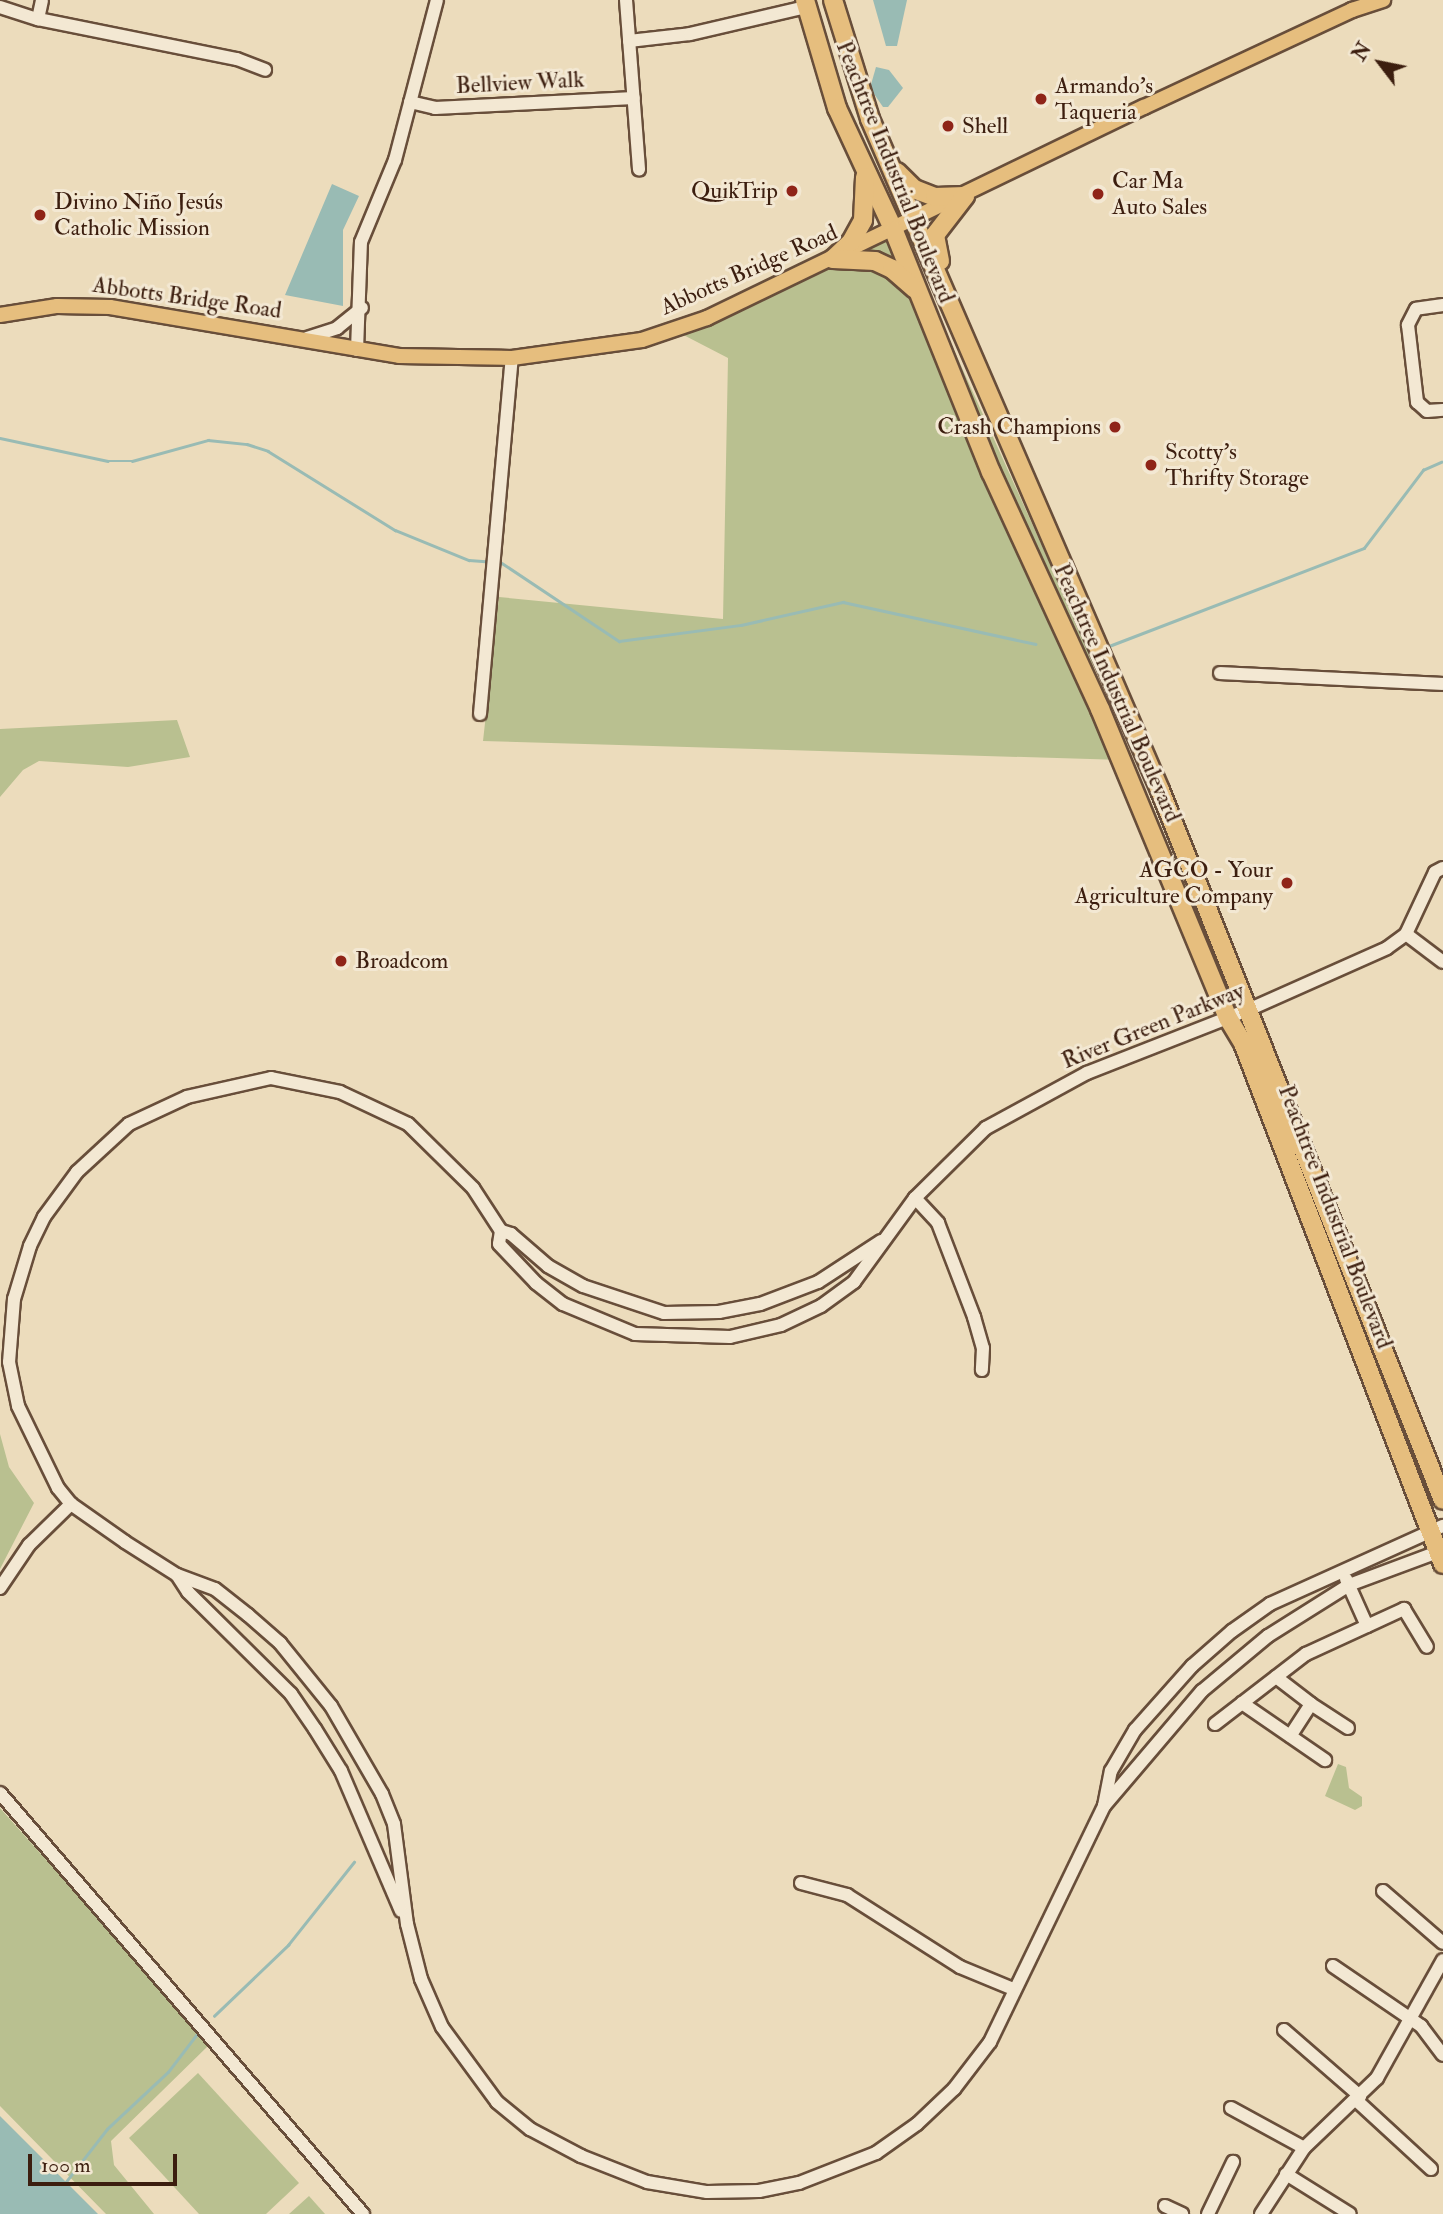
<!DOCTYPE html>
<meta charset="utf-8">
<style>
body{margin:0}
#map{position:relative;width:1443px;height:2214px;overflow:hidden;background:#ecdcbc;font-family:"IM FELL Double Pica",serif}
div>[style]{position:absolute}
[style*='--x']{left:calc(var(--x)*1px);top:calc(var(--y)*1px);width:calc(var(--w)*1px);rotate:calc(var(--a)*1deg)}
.green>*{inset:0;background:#b9c090}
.water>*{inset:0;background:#99bbb4}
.stream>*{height:2.5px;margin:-1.25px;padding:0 1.25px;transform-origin:1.25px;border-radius:1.25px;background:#99bbb4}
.roads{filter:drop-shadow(2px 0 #684e3a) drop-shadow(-2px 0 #684e3a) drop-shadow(0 2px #684e3a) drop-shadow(0 -2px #684e3a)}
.minor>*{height:12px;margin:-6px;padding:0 6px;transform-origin:6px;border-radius:6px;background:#f3e8d3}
.major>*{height:14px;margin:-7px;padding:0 7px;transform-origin:7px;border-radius:7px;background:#e6be7e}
.highway>*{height:18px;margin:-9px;padding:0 9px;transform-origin:9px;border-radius:9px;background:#e6be7e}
.dots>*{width:19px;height:19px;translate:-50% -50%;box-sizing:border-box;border:4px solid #f3e8d3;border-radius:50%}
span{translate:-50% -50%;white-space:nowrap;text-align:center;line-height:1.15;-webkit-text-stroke:6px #f3e8d3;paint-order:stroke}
.street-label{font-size:23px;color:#3c1e0f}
.poi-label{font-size:23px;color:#3c1e0f}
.left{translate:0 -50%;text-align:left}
.right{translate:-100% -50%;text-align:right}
.north{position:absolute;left:1345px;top:28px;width:70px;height:70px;-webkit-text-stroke:5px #f3e8d3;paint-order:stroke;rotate:302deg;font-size:19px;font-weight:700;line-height:28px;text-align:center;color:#3c1e0f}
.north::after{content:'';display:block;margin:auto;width:24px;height:32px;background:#3c1e0f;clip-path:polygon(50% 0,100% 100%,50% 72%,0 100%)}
.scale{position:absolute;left:28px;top:2154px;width:149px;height:32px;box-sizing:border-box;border:4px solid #3c1e0f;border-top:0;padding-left:9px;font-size:21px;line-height:24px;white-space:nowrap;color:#3c1e0f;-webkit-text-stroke:5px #f3e8d3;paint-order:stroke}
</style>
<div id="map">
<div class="green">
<div style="clip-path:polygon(900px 230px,1087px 646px,1123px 760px,483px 741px,499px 597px,723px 619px,728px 358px,670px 328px)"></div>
<div style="clip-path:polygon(177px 720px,190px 757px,128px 767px,39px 761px,23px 770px,0 797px,0 729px)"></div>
<div style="clip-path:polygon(0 1434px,9px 1467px,34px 1503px,0 1569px)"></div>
<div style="clip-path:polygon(1338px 1764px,1346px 1767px,1349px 1788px,1362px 1797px,1362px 1806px,1355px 1810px,1325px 1796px)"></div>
<div style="clip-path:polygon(0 1808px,210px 2044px,111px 2141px,114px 2165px,154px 2214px,106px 2214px,0 2106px)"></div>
<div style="clip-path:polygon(198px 2073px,299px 2183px,266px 2214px,199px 2214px,129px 2138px)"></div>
<div style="clip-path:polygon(309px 2196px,325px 2214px,289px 2214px)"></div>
</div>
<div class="water">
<div style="clip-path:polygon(873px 0,907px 0,897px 46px,886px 46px)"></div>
<div style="clip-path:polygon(876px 67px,889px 70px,903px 88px,888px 107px,883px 107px,870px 88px)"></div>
<div style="clip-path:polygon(332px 184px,359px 196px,343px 230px,343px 306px,285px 295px)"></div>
<div style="clip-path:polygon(0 2116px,98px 2214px,0 2214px)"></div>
</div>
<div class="stream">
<div style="--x:0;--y:438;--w:110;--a:12"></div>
<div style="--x:108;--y:461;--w:24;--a:0"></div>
<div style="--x:132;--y:461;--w:79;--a:-15.4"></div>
<div style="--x:208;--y:440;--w:39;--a:6"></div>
<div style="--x:247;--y:444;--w:22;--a:18"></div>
<div style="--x:268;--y:451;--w:150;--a:31.9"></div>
<div style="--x:395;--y:530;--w:80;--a:22.1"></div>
<div style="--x:469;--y:560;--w:16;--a:4"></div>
<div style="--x:502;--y:563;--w:141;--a:33.7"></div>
<div style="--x:619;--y:641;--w:123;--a:-7.5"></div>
<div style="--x:741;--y:625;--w:105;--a:-12.7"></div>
<div style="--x:843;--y:602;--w:197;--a:12.3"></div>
<div style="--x:1109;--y:646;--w:273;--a:-21"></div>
<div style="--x:1364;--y:548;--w:98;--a:-52.9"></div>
<div style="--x:1423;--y:470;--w:20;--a:-24"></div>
<div style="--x:214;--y:2016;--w:103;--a:-43.8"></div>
<div style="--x:288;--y:1945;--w:106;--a:-51.5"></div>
<div style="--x:65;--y:2183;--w:68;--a:-52.1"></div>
<div style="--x:107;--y:2129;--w:83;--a:-43.1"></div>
<div style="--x:168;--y:2072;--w:48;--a:-52.7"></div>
</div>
<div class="roads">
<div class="minor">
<div style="--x:626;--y:0;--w:170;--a:85.6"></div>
<div style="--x:0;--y:7;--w:40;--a:18"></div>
<div style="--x:38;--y:19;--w:203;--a:11.4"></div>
<div style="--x:237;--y:59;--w:30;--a:21"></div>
<div style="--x:38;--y:19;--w:19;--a:-78"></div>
<div style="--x:629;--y:41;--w:61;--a:-6.5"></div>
<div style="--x:690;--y:34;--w:119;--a:-13.1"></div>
<div style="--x:410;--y:102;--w:26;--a:13"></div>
<div style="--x:435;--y:108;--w:199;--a:-2.9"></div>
<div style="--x:1443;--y:305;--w:27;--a:172"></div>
<div style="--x:1416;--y:309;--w:18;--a:117"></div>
<div style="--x:1408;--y:325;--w:78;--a:83.3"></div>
<div style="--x:1417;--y:402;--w:13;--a:42"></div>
<div style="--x:1427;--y:411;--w:16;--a:-4"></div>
<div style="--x:307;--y:338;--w:32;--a:-18"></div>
<div style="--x:337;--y:328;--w:32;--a:-39"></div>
<div style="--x:357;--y:350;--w:108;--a:-87.9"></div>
<div style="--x:361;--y:242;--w:89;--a:-67.5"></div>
<div style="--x:395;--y:160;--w:165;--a:-75.3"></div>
<div style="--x:1220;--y:673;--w:223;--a:2.8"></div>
<div style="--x:480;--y:714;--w:357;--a:-84.9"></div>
<div style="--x:1406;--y:934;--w:46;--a:37.1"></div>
<div style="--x:915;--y:1198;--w:34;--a:47"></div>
<div style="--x:938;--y:1223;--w:101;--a:69"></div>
<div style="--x:974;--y:1317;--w:32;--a:74"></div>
<div style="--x:983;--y:1348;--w:22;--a:93"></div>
<div style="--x:501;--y:1231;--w:13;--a:99"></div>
<div style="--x:499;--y:1244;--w:54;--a:46.5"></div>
<div style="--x:536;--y:1283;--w:34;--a:38"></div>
<div style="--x:563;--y:1304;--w:78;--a:22.6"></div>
<div style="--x:635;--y:1334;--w:95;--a:1.8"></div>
<div style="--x:730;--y:1337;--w:52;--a:-13.2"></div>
<div style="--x:781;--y:1325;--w:44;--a:-25.4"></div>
<div style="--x:821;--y:1306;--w:41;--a:-36"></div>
<div style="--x:854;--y:1282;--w:104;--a:-54"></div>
<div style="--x:915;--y:1198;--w:100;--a:-44.6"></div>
<div style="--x:986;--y:1128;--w:115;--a:-28.6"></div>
<div style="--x:1087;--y:1073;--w:173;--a:-21.4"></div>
<div style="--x:1248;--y:1010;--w:152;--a:-24"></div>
<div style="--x:1387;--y:948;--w:24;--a:-36"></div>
<div style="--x:1406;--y:934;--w:68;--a:-64.9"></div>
<div style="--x:1435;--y:872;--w:9;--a:-27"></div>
<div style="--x:881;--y:1241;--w:75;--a:146.9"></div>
<div style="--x:818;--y:1282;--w:62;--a:159.2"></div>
<div style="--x:760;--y:1304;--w:42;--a:169"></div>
<div style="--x:719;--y:1312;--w:55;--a:179"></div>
<div style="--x:664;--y:1313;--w:85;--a:-161.6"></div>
<div style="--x:583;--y:1286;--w:40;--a:-150.3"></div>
<div style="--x:548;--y:1266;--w:49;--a:-139.1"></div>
<div style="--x:511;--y:1234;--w:10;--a:-163"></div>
<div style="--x:501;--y:1231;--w:51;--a:-123.1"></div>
<div style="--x:473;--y:1188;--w:91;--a:-135.4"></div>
<div style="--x:408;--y:1124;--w:75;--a:-154.8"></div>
<div style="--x:340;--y:1092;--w:70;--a:-168.5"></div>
<div style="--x:271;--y:1078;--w:86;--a:167.3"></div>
<div style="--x:187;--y:1097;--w:64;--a:155"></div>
<div style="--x:129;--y:1124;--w:71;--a:137.3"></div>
<div style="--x:77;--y:1172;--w:56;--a:126.3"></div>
<div style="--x:44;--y:1217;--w:32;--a:116"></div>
<div style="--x:30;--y:1246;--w:55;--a:106.8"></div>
<div style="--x:14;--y:1299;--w:63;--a:94.5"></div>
<div style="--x:9;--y:1362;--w:45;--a:78.4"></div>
<div style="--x:18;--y:1406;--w:91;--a:64"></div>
<div style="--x:58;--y:1488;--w:21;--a:51"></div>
<div style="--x:71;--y:1504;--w:66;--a:35.1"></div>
<div style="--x:125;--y:1542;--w:62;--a:32.4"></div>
<div style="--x:177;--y:1575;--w:40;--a:20.2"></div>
<div style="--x:215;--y:1589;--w:42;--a:38.2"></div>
<div style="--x:248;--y:1615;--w:43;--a:41.2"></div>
<div style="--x:280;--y:1643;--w:81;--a:51"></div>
<div style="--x:331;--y:1706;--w:102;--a:59.9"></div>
<div style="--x:382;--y:1794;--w:32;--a:68"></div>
<div style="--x:394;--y:1824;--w:101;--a:82.6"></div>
<div style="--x:407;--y:1924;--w:57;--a:75.7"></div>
<div style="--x:421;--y:1979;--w:52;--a:66.4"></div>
<div style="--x:442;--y:2027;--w:93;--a:53.7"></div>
<div style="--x:497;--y:2102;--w:43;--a:39.3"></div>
<div style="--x:530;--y:2129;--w:58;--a:27.9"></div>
<div style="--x:581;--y:2156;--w:71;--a:21.5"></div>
<div style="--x:647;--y:2182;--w:61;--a:9.5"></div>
<div style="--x:707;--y:2192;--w:52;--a:-1.1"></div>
<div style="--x:759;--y:2191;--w:41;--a:-11.3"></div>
<div style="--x:799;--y:2183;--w:83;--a:-21.3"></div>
<div style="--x:876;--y:2153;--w:50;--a:-35.3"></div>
<div style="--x:917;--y:2124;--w:51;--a:-43.4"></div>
<div style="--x:954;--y:2089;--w:59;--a:-52.5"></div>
<div style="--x:990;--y:2042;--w:262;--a:-64.2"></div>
<div style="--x:1104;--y:1806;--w:151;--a:-49.6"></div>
<div style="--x:1202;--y:1691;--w:86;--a:-39.8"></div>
<div style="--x:1268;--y:1636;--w:96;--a:-32.2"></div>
<div style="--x:1349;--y:1585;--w:100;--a:-20.4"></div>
<div style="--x:177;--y:1575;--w:20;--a:57"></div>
<div style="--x:188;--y:1592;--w:145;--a:44.7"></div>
<div style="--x:291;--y:1694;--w:42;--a:55.6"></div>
<div style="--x:315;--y:1729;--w:49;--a:58.2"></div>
<div style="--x:341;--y:1771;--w:152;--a:66.8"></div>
<div style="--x:1346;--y:1579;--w:51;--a:65.9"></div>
<div style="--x:1367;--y:1626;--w:41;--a:-24.7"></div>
<div style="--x:1404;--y:1609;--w:44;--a:58.8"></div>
<div style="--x:0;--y:1588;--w:52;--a:-56"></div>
<div style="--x:29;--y:1545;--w:59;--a:-44.3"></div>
<div style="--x:1276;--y:1677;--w:44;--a:37.6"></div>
<div style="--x:1311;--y:1704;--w:38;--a:123"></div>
<div style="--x:1242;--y:1703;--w:101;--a:34.5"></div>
<div style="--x:1311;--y:1704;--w:44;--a:33"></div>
<div style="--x:1215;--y:1724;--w:115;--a:-37.6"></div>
<div style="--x:1306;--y:1654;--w:67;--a:-24.7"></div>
<div style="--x:0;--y:1793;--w:556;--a:49.23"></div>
<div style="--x:1104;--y:1806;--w:36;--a:-79"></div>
<div style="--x:1111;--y:1771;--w:48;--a:-59.7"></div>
<div style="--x:1135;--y:1730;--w:86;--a:-48.3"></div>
<div style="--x:1192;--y:1666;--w:53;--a:-41.2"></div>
<div style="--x:1232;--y:1631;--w:47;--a:-35.4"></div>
<div style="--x:1270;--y:1604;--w:190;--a:-24.3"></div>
<div style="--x:801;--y:1883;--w:48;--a:14.6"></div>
<div style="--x:847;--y:1895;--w:134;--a:32.5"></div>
<div style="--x:960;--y:1967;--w:57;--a:22.5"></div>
<div style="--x:1383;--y:1891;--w:79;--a:40.9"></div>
<div style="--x:1333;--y:1966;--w:107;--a:34.3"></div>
<div style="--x:1421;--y:2026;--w:36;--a:53"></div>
<div style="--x:1284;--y:2030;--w:101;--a:41"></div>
<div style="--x:1356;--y:2100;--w:102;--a:42.6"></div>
<div style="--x:1231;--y:2108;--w:83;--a:28.7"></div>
<div style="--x:1286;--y:2174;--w:75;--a:32"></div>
<div style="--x:1165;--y:2206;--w:19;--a:25"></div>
<div style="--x:1208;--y:2214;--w:58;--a:-64.3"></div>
<div style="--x:1261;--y:2214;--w:79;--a:-56.9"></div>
<div style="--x:1304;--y:2148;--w:101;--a:-43.8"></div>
<div style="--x:1377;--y:2078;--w:135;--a:-60.8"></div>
</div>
<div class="major">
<div style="--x:0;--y:315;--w:58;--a:-9"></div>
<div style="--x:57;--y:306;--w:53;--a:1.1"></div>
<div style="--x:110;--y:307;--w:293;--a:9.6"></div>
<div style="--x:399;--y:356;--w:113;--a:1"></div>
<div style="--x:512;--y:358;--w:131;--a:-7.9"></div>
<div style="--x:642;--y:340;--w:69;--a:-18.7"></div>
<div style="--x:707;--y:318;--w:485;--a:-25.8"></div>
<div style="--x:1144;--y:107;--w:230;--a:-25"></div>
<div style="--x:1352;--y:10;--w:33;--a:-18"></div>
</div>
<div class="highway">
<div style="--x:805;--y:0;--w:113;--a:73.5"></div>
<div style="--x:837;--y:108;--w:136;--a:65.1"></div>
<div style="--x:894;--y:231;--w:260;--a:68.1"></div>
<div style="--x:991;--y:472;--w:261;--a:65.3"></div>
<div style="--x:1100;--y:709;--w:334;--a:67.5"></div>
<div style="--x:1228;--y:1018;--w:29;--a:59"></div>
<div style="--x:1243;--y:1043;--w:558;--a:69"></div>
<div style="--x:833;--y:0;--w:125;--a:72.7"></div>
<div style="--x:870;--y:119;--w:731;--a:66.63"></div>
<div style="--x:1160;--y:790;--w:764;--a:68.27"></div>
<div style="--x:897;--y:172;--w:24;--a:45"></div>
<div style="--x:914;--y:189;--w:22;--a:21"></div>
<div style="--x:935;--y:197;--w:30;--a:-2"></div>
<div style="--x:833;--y:259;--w:25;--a:-43"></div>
<div style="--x:851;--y:242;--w:25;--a:-61"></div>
<div style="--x:863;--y:220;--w:43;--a:-87.3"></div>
<div style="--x:833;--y:259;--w:42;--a:2.7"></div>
<div style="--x:875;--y:261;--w:19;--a:25"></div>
<div style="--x:892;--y:269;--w:30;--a:41"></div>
<div style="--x:940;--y:261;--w:26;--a:-101"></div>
<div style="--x:935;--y:235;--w:49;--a:-52.4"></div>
</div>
</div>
<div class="dots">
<div style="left:1041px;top:99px;background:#8f2418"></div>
<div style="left:948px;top:126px;background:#8f2418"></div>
<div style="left:792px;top:191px;background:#8f2418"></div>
<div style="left:1098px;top:194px;background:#8f2418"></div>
<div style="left:40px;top:215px;background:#8f2418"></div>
<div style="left:1115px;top:427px;background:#8f2418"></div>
<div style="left:1151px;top:465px;background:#8f2418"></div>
<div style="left:1287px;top:883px;background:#8f2418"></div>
<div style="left:341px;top:961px;background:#8f2418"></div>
</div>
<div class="street-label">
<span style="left:520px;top:83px;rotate:-3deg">Bellview Walk</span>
<span style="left:895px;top:172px;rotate:68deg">Peachtree Industrial Boulevard</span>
<span style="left:749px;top:270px;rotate:-24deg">Abbotts Bridge Road</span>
<span style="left:187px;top:298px;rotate:8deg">Abbotts Bridge Road</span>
<span style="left:1117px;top:693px;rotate:66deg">Peachtree Industrial Boulevard</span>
<span style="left:1153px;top:1026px;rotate:-22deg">River Green Parkway</span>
<span style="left:1335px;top:1217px;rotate:69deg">Peachtree Industrial Boulevard</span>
</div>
<div class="poi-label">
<span class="left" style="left:1055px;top:99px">Armando's<br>Taqueria</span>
<span class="left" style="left:962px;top:126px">Shell</span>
<span class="left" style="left:1112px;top:194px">Car Ma<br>Auto Sales</span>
<span class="right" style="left:778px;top:191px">QuikTrip</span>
<span class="left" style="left:54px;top:215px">Divino Niño Jesús<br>Catholic Mission</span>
<span class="right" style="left:1101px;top:427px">Crash Champions</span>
<span class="left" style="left:1165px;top:465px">Scotty's<br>Thrifty Storage</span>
<span class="right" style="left:1273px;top:883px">AGCO - Your<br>Agriculture Company</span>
<span class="left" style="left:355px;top:961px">Broadcom</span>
</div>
<div class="north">N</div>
<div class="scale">100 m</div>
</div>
